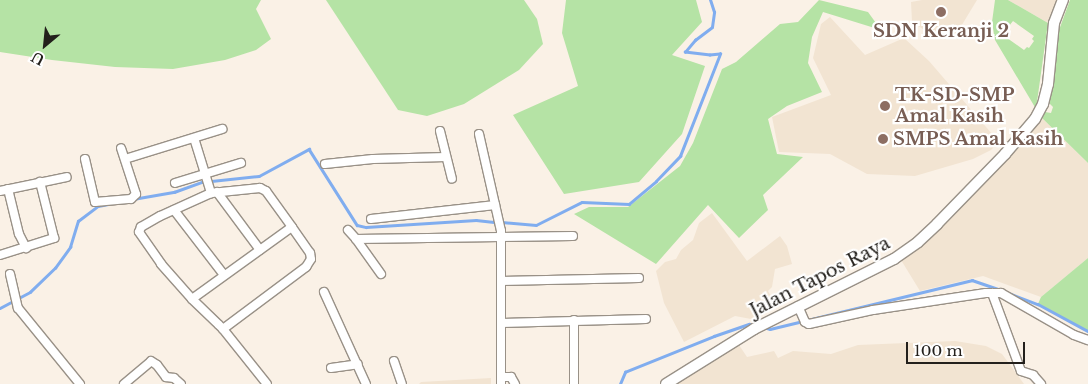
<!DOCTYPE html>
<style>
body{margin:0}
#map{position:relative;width:1088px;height:384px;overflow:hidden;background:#faf1e6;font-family:"Libre Baskerville",serif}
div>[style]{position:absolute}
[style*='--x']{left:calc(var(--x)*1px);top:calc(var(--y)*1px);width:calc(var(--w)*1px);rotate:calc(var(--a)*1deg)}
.built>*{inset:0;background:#f2e4d2}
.green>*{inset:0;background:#b5e3a5}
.stream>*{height:2.5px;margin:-1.25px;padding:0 1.25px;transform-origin:1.25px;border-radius:1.25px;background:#80adef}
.roads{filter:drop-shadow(1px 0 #999187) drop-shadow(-1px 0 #999187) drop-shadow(0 1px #999187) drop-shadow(0 -1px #999187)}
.minor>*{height:8px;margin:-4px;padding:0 4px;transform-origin:4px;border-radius:4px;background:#fff}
.major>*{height:10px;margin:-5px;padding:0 5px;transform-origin:5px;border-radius:5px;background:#fff}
.dots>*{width:14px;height:14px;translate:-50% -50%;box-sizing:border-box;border:2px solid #fff;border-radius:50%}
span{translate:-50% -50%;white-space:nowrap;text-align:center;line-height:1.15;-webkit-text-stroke:4.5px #fff;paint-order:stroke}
.education-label{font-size:18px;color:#785e54;font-weight:700}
.left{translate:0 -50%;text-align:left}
.street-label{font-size:18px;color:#23201c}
.north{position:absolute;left:20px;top:20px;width:50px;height:50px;-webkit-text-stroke:4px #fff;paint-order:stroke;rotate:208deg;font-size:14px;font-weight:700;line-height:20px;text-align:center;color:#23201c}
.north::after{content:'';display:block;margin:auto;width:18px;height:22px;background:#23201c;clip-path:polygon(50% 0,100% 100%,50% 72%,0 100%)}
.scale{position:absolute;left:906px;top:342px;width:119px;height:22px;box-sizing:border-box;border:2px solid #23201c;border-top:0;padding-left:6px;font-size:15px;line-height:18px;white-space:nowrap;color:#23201c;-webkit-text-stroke:4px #fff;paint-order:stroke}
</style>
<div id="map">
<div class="built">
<div style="clip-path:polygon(922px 0,977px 0,954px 38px,937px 38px,912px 22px,911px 2px)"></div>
<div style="clip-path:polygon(1008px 0,1060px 0,1048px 23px)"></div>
<div style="clip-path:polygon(830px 17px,865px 55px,904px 38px,929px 61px,999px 142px,991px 150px,973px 159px,915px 176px,867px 174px,830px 154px,779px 152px,772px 117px,831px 95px,813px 58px,821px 24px)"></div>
<div style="clip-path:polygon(1041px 117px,1088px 163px,1088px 258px,1041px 297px,983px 276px,920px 291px,901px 260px,950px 220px,1039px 124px)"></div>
<div style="clip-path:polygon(712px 213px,747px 261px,780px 236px,787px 246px,792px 264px,775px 269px,772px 287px,768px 291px,777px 307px,751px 319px,735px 316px,684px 342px,664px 303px,656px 271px,665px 262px,676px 259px,681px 250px,693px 240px,699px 223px)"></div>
<div style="clip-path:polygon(955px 341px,986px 346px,1002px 354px,1024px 384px,675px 384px,739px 345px,747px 357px,774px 351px,778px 358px,793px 351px,831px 354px,858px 345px)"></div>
<div style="clip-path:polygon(491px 378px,491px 384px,419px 384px,421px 382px)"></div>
</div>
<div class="green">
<div style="clip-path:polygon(0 0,261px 0,256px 9px,271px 39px,256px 50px,225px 60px,173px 69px,115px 67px,52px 60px,0 52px)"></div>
<div style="clip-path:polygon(326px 0,524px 0,537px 19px,543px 44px,519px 70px,464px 104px,427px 116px,398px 110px)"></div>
<div style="clip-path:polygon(566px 0,696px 0,702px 22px,672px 55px,705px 66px,682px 134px,639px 182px,564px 194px,513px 115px,578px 86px,562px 33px)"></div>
<div style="clip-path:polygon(819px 0,868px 12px,881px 30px,823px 12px,812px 37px,808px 63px,822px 92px,787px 106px,768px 119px,777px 154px,803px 157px,763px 195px,768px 210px,739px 238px,708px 205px,656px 264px,574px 214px,589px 207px,628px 207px,680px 166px,693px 143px,722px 69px,736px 62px,780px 24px,798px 22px)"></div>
<div style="clip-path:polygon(evenodd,995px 0,1008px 0,1048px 23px,1036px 109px,995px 40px,992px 22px,995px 0,1013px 21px,1034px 36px,1032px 39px,1034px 41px,1029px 48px,1027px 47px,1024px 50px,1000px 33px,1006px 24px,1009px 26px,1013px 21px)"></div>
<div style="clip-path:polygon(1070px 0,1088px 0,1088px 163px,1041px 117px,1045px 112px,1051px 113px,1053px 107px,1049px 103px,1053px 86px,1059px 30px)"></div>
<div style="clip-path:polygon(1088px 258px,1088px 331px,1038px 304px,1041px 297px)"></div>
</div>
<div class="stream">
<div style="--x:133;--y:199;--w:42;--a:-9.7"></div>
<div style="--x:174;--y:192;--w:30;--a:-20"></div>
<div style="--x:202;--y:182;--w:57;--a:-6"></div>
<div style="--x:259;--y:176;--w:57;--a:-28.4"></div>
<div style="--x:309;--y:149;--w:90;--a:57.7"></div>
<div style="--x:357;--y:225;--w:9;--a:13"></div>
<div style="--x:366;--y:227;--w:110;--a:-3.6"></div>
<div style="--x:476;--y:220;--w:20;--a:6"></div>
<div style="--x:502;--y:222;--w:34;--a:5"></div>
<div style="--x:536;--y:225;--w:51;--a:-26.6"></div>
<div style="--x:582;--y:202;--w:47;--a:2.4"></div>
<div style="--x:629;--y:204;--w:35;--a:-40"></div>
<div style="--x:656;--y:181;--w:35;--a:-46"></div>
<div style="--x:680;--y:156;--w:110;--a:-68.6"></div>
<div style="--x:720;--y:54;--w:10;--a:174"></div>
<div style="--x:710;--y:55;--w:25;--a:-173"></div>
<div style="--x:685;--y:52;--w:16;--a:-50"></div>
<div style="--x:695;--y:40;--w:21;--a:-37"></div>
<div style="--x:712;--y:27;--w:15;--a:-82"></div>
<div style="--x:714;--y:12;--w:13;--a:-108"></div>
<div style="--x:1006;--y:292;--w:34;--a:21"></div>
<div style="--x:1038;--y:304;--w:57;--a:28.4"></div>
<div style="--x:0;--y:308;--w:34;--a:-28"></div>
<div style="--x:30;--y:292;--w:35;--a:-44"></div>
<div style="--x:55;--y:268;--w:26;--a:-54"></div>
<div style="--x:70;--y:247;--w:27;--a:-73"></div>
<div style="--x:78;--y:221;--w:25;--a:-37"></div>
<div style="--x:98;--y:206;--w:10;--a:-11"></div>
<div style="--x:764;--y:327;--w:6;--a:18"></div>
<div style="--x:770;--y:329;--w:208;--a:-13.6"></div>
<div style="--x:972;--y:280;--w:31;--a:19"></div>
<div style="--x:620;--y:384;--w:13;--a:-67"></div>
<div style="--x:625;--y:372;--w:96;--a:-22"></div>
<div style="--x:714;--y:336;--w:37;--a:-19"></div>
<div style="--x:749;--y:324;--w:5;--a:11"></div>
</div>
<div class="roads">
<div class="minor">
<div style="--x:440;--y:131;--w:49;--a:76"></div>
<div style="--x:479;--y:134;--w:99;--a:77.2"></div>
<div style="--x:501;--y:231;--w:153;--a:90"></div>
<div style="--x:194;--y:138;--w:58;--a:72.8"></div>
<div style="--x:85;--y:159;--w:44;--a:76.9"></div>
<div style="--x:95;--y:202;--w:36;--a:-5"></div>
<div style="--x:131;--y:199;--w:7;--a:-45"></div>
<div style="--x:136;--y:194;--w:48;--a:-108.1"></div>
<div style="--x:125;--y:159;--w:102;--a:-17.2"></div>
<div style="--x:325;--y:164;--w:48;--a:-5.9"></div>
<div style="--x:373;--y:159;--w:73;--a:-1.6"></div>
<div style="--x:175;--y:183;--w:69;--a:-16.9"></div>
<div style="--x:8;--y:189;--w:46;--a:76.3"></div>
<div style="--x:19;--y:234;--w:16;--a:63"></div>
<div style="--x:0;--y:191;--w:68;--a:-11.8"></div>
<div style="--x:217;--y:192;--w:72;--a:53.4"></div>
<div style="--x:174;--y:210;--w:82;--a:52.4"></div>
<div style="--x:371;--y:219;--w:125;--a:-6.4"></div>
<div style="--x:348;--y:230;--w:12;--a:48"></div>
<div style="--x:356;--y:239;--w:217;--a:-0.8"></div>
<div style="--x:356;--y:239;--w:43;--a:54.5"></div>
<div style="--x:0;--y:255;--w:57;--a:-17.5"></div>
<div style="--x:54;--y:238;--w:58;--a:-104"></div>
<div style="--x:10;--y:274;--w:35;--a:77"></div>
<div style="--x:18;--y:308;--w:98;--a:50.8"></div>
<div style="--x:501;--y:281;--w:138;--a:-1.2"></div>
<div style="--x:324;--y:292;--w:101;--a:65.5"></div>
<div style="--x:992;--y:293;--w:83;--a:69.6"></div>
<div style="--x:1021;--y:371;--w:13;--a:18"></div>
<div style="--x:1033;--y:375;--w:12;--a:48"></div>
<div style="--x:192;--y:299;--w:123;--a:-35.8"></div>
<div style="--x:798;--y:306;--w:17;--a:66"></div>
<div style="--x:805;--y:322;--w:4;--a:27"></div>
<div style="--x:809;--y:324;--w:66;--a:-12.3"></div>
<div style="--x:873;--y:310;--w:114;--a:-8.6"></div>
<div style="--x:986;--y:293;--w:15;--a:0"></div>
<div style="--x:1001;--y:293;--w:84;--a:29.9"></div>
<div style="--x:1074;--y:335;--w:15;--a:20"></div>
<div style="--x:574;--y:320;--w:64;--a:90"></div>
<div style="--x:502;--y:323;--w:144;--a:-1.6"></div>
<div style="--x:223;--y:329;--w:104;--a:-36.8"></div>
<div style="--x:306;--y:267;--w:9;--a:-58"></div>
<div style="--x:311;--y:259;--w:6;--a:-99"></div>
<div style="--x:310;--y:253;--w:32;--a:-125"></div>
<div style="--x:292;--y:227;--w:44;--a:-125.8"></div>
<div style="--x:266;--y:191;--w:7;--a:-153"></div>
<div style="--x:260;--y:188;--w:49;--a:174.2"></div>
<div style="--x:211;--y:193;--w:56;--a:155.7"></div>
<div style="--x:160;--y:216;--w:22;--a:150"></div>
<div style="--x:141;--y:227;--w:5;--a:112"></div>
<div style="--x:139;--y:232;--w:39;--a:55"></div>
<div style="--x:161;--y:264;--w:47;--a:48.5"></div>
<div style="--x:192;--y:299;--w:37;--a:44"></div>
<div style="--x:219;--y:325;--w:6;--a:45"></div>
<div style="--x:223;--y:329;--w:70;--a:51.3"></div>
<div style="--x:394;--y:361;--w:24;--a:71"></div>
<div style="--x:331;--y:368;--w:27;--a:-8"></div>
<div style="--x:501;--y:377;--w:10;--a:0"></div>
<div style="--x:511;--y:377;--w:8;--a:60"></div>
<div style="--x:124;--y:384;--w:35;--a:-40"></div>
<div style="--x:151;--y:361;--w:7;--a:34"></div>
<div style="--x:157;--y:365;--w:15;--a:53"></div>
<div style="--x:166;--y:377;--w:8;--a:7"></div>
<div style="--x:174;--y:378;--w:9;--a:41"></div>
</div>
<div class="major">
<div style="--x:666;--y:384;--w:104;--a:-32"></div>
<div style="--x:754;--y:329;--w:157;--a:-26.6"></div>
<div style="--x:894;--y:259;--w:29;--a:-35"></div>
<div style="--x:918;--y:242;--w:26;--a:-43"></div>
<div style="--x:937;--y:224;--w:98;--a:-45.8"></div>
<div style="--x:1005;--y:154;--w:46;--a:-49.4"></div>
<div style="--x:1035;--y:119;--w:17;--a:-62"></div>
<div style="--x:1043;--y:104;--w:21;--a:-76"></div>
<div style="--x:1048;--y:84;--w:61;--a:-84.4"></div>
<div style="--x:1054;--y:23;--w:25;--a:-69"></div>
</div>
</div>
<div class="dots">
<div style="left:941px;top:12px;background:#8d6e63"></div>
<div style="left:885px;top:106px;background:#8d6e63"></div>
<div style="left:883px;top:139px;background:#8d6e63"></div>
</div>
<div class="education-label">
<span style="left:941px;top:31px">SDN Keranji 2</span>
<span class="left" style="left:895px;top:106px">TK-SD-SMP<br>Amal Kasih</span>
<span class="left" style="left:893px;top:139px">SMPS Amal Kasih</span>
</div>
<div class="street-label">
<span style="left:820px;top:277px;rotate:-27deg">Jalan Tapos Raya</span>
</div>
<div class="north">U</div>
<div class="scale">100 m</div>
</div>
